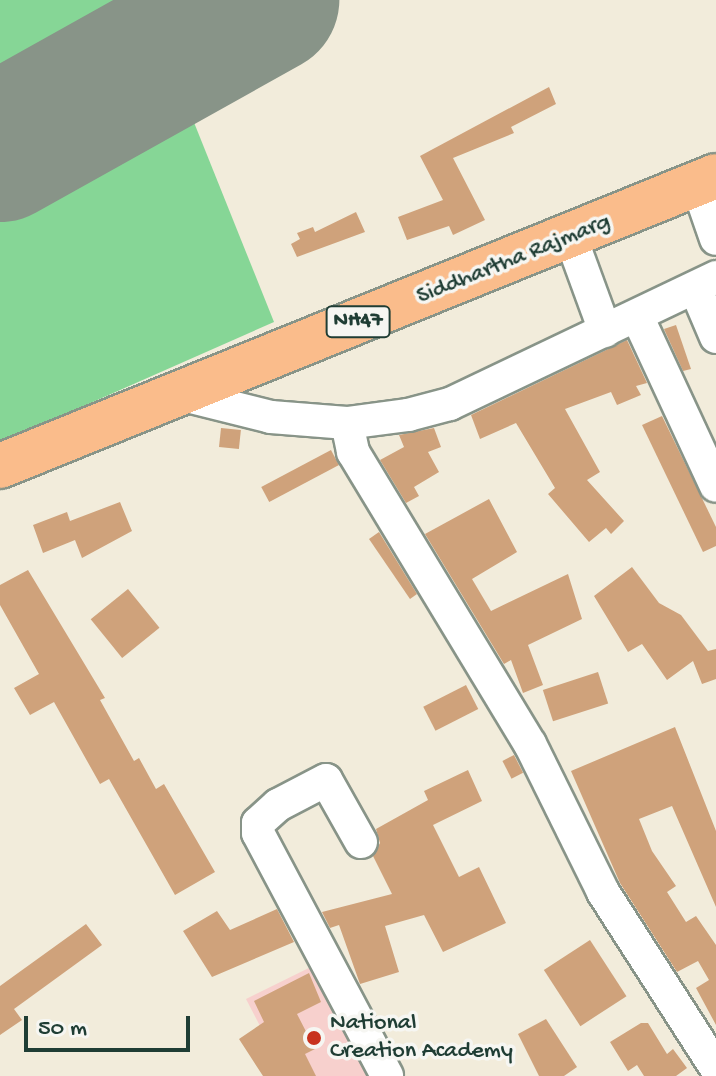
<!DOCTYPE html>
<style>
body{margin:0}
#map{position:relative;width:716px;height:1076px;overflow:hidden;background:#f2ecdb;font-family:"Gochi Hand",sans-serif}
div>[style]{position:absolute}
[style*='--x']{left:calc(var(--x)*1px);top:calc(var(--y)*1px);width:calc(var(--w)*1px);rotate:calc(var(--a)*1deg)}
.built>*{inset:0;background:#f7d0cd}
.green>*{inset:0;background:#86d696}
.runway>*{height:148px;margin:-74px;padding:0 74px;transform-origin:74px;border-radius:74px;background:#889488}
.building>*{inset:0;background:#cfa27b;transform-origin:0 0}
.roads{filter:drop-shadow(2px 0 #889488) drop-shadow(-2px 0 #889488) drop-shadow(0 2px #889488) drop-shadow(0 -2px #889488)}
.minor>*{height:32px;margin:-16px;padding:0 16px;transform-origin:16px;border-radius:16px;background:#fff}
.highway>*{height:44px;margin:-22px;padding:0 22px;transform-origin:22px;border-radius:22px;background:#fabc8b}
.dots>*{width:22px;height:22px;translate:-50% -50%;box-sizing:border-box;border:4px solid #f6f6f2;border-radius:50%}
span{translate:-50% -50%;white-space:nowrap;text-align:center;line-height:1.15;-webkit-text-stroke:7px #f6f6f2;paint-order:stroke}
.shield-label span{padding:2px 6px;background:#f6f6f2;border:2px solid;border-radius:6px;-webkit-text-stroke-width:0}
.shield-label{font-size:22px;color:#1f3d34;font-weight:700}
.street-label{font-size:24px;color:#1f3d34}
.poi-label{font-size:24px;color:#1f3d34}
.left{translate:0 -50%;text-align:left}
.scale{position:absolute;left:24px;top:1016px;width:166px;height:36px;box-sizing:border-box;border:4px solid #1f3d34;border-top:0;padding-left:10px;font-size:24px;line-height:28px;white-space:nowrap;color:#1f3d34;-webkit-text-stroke:6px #f6f6f2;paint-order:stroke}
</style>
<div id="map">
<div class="built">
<div style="clip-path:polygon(321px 962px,383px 1076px,286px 1076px,246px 999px)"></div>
</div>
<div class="green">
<div style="clip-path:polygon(0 0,137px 0,0 75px)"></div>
<div style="clip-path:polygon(187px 105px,274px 322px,0 443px,0 209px)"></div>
</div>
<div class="runway">
<div style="--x:0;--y:148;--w:304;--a:-29.2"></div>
</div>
<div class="building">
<div style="clip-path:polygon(549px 87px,556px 104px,511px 127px,514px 133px,453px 158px,485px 220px,453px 235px,449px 226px,407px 240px,398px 217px,443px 200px,420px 156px)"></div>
<div style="clip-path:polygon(356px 212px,365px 232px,297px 257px,291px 244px,300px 239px,297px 233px,313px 227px,315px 232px)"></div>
<div style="clip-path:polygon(676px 325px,691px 369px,683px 371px,664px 329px)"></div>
<div style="clip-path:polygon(627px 340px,647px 383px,636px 386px,641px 395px,617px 405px,611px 392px,565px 409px,600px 472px,587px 480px,624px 521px,611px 534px,606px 528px,589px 542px,548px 494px,555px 488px,516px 423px,480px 439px,471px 415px)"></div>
<div style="clip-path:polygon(662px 416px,716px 527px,716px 546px,703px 552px,642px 425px)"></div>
<div style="left:221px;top:428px;width:20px;height:19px;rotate:6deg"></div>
<div style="clip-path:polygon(434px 428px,441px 447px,428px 452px,439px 472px,414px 487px,419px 496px,406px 503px,380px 460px,404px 447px,399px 435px)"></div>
<div style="left:331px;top:450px;width:17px;height:79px;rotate:62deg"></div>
<div style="clip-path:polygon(489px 499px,517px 552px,472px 579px,491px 611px,568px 574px,582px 619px,528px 645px,543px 685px,523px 693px,511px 660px,504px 664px,425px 534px)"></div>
<div style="clip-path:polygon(120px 502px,132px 531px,82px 558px,75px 540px,43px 553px,33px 525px,67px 512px,70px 521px)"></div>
<div style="clip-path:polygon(379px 532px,417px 594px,410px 599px,369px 539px)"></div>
<div style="clip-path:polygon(632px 567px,659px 603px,681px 615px,708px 651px,716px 649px,716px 679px,702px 684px,693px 661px,667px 680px,642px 644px,628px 652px,594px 596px)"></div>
<div style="clip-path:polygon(28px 570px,105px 698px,100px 700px,134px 761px,139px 758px,156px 789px,164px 784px,215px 872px,175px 895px,109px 779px,100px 784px,54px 702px,30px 715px,14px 688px,39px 674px,0 605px,0 585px)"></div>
<div style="left:128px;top:589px;width:50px;height:48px;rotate:51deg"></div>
<div style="left:598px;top:672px;width:33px;height:58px;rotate:72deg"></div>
<div style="left:466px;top:685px;width:27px;height:48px;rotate:63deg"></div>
<div style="clip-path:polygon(675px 727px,716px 831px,716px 907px,672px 806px,639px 819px,652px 851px,676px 886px,667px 892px,686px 922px,696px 916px,716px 945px,716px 1025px,696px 988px,709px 980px,698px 961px,677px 972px,620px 883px,571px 771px)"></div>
<div style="left:514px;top:755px;width:20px;height:13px;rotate:63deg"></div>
<div style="clip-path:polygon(468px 770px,482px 801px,433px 825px,459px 877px,479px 867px,506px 923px,443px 952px,424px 915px,385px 926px,399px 972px,360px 984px,339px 925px,330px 928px,322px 912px,392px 894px,373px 856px,380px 843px,376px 829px,428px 800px,424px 791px)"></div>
<div style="clip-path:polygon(277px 909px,294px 942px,212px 977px,183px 931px,217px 911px,230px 930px)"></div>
<div style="clip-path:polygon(86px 924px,102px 945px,14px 1009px,22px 1020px,0 1035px,0 986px)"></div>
<div style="left:590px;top:940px;width:67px;height:55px;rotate:57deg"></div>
<div style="clip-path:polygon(309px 973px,321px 1002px,297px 1014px,315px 1049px,305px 1054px,316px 1076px,263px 1076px,239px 1039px,264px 1022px,254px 1001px)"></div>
<div style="clip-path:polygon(546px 1019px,577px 1067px,564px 1076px,539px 1076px,518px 1034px)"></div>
<div style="clip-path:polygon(641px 1023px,648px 1023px,667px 1054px,673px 1049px,687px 1068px,676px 1076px,644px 1076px,637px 1065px,628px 1071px,610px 1042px)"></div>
</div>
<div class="roads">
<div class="minor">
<div style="--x:697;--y:184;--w:58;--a:70.9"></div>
<div style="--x:571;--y:238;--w:99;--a:69.9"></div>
<div style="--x:696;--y:290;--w:51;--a:66.9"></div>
<div style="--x:637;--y:316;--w:187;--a:65.1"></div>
<div style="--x:179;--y:394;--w:95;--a:14"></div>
<div style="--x:271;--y:417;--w:76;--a:4.5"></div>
<div style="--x:347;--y:423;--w:62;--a:-7.5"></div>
<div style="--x:408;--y:415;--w:43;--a:-14.7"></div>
<div style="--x:450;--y:404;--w:295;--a:-25.5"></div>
<div style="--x:347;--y:423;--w:30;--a:78"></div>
<div style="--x:353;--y:452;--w:341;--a:58.8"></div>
<div style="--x:530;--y:744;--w:165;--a:63.7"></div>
<div style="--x:603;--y:892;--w:209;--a:57.3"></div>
<div style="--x:361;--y:842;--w:71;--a:-119.4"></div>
<div style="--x:326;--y:780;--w:54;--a:152.5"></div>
<div style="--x:278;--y:805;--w:27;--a:138"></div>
<div style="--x:258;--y:823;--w:10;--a:90"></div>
<div style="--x:258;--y:833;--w:275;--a:62"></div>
</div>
<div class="highway">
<div style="--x:0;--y:466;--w:772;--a:-22.05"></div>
</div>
</div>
<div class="dots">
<div style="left:314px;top:1038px;background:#c8321e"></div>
</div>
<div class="shield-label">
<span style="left:358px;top:322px">NH47</span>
</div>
<div class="street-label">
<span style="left:514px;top:260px;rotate:-22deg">Siddhartha Rajmarg</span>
</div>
<div class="poi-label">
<span class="left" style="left:330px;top:1038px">National<br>Creation Academy</span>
</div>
<div class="scale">50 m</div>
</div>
